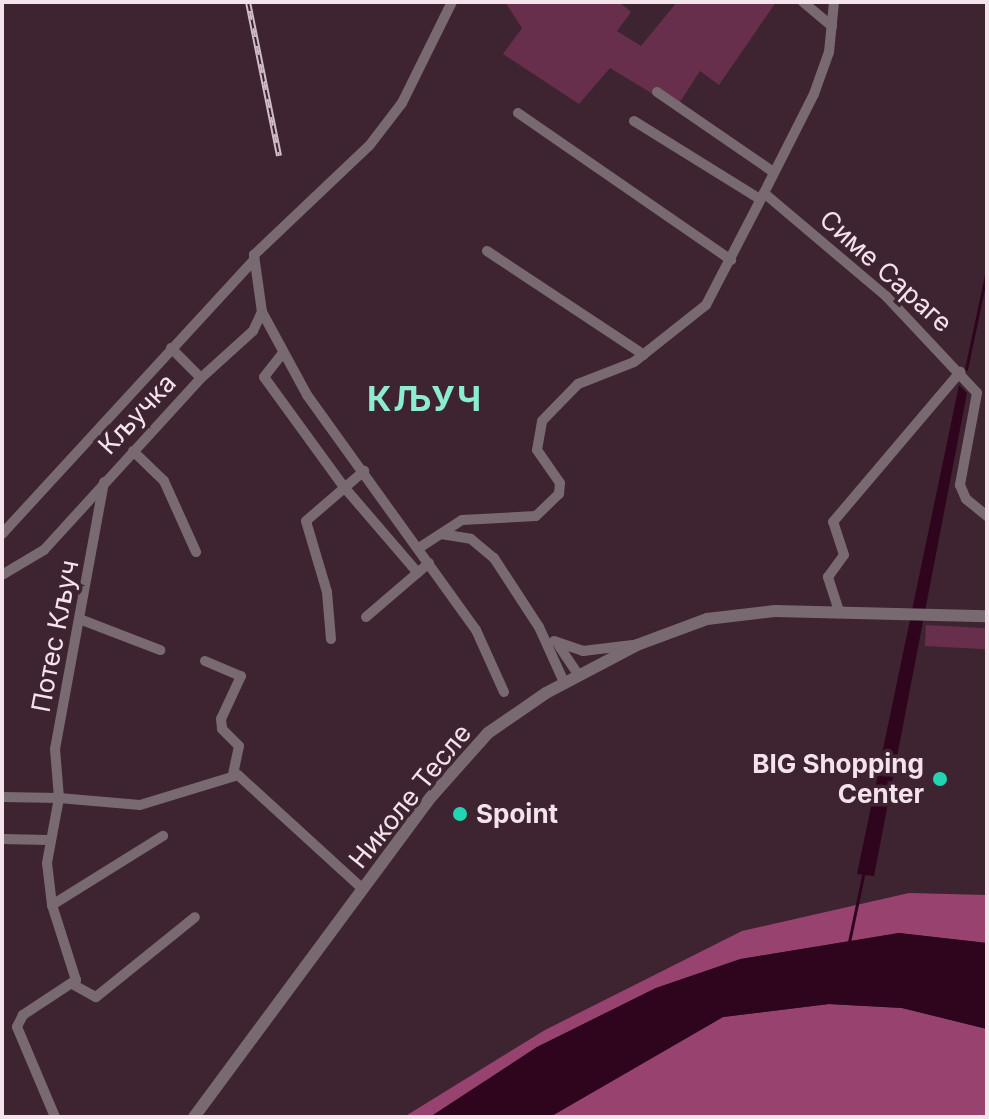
<!DOCTYPE html>
<meta charset="utf-8">
<style>
body{margin:0}
#map{position:relative;width:989px;height:1119px;overflow:hidden;background:#3e2431;font-family:Inter,sans-serif}
div>[style]{position:absolute}
[style*='--x']{left:calc(var(--x)*1px);top:calc(var(--y)*1px);width:calc(var(--w)*1px);rotate:calc(var(--a)*1deg)}
.green>*{inset:0;background:#672f4c;transform-origin:0 0}
.forest>*{inset:0;background:#984270}
.water>*{inset:0;background:#2f041d}
.stream>*{height:3px;margin:-1.5px;padding:0 1.5px;transform-origin:1.5px;border-radius:1.5px;background:#2f041d}
.minor>*{height:10px;margin:-5px;padding:0 5px;transform-origin:5px;border-radius:5px;background:#786a70}
.tertiary>*{height:12px;margin:-6px;padding:0 6px;transform-origin:6px;border-radius:6px;background:#786a70}
.rail>*{height:6px;margin-top:-3px;transform-origin:0;background:repeating-linear-gradient(90deg,#3e2431 0 9px,#d0bdc6 0 18px);box-sizing:border-box;border-block:2px solid #d0bdc6}
.dots>*{width:22px;height:22px;translate:-50% -50%;box-sizing:border-box;border:4px solid #3e2431;border-radius:50%}
span{translate:-50% -50%;white-space:nowrap;text-align:center;line-height:1.15;-webkit-text-stroke:7px #3e2431;paint-order:stroke}
.street-label{font-size:26px;color:#f5e3eb}
.poi-label{font-size:26px;color:#f5e3eb;font-weight:700}
.right{translate:-100% -50%;text-align:right}
.left{translate:0 -50%;text-align:left}
.district-label{font-size:34px;color:#8becd0;font-weight:700;letter-spacing:2px}
.frame{position:absolute;inset:0;border:4px solid #f5e3eb;pointer-events:none}
</style>
<div id="map">
<div class="green">
<div style="clip-path:polygon(505px 2px,619px 2px,631px 12px,617px 31px,641px 46px,677px 2px,776px 2px,719px 85px,700px 71px,676px 108px,610px 68px,579px 104px,503px 54px,522px 28px)"></div>
<div style="left:926px;top:625px;width:61px;height:21px;rotate:3deg"></div>
</div>
<div class="forest">
<div style="clip-path:polygon(909px 893px,987px 895px,987px 943px,899px 933px,740px 959px,656px 988px,537px 1047px,430px 1117px,404px 1117px,545px 1030px,742px 931px)"></div>
<div style="clip-path:polygon(829px 1004px,902px 1008px,987px 1029px,987px 1117px,550px 1117px,723px 1017px)"></div>
</div>
<div class="water">
<div style="clip-path:polygon(959px 385px,967px 393px,874px 876px,857px 874px)"></div>
<div style="clip-path:polygon(899px 933px,987px 943px,987px 1029px,902px 1008px,829px 1004px,723px 1017px,550px 1117px,430px 1117px,537px 1047px,656px 988px,741px 959px)"></div>
</div>
<div class="stream">
<div style="--x:966;--y:369;--w:101;--a:-78"></div>
<div style="--x:849;--y:942;--w:73;--a:-78.1"></div>
</div>
<div class="minor">
<div style="--x:803;--y:2;--w:38;--a:40"></div>
<div style="--x:834;--y:2;--w:50;--a:95.7"></div>
<div style="--x:829;--y:52;--w:45;--a:109.7"></div>
<div style="--x:814;--y:94;--w:111;--a:116.8"></div>
<div style="--x:764;--y:193;--w:160;--a:40.2"></div>
<div style="--x:886;--y:296;--w:133;--a:46.8"></div>
<div style="--x:977;--y:393;--w:94;--a:100.5"></div>
<div style="--x:960;--y:485;--w:15;--a:67"></div>
<div style="--x:966;--y:499;--w:27;--a:39"></div>
<div style="--x:657;--y:92;--w:140;--a:34.5"></div>
<div style="--x:518;--y:113;--w:259;--a:34.6"></div>
<div style="--x:634;--y:121;--w:148;--a:31.8"></div>
<div style="--x:487;--y:251;--w:188;--a:33.5"></div>
<div style="--x:262;--y:312;--w:94;--a:61.5"></div>
<div style="--x:307;--y:395;--w:289;--a:54.3"></div>
<div style="--x:476;--y:630;--w:68;--a:65.7"></div>
<div style="--x:171;--y:348;--w:42;--a:45"></div>
<div style="--x:282;--y:354;--w:29;--a:128"></div>
<div style="--x:264;--y:377;--w:136;--a:54"></div>
<div style="--x:344;--y:487;--w:113;--a:49.3"></div>
<div style="--x:133;--y:451;--w:43;--a:44.1"></div>
<div style="--x:164;--y:481;--w:78;--a:65.7"></div>
<div style="--x:104;--y:482;--w:271;--a:100.4"></div>
<div style="--x:55;--y:749;--w:49;--a:85.3"></div>
<div style="--x:59;--y:798;--w:81;--a:4.9"></div>
<div style="--x:140;--y:805;--w:102;--a:-17"></div>
<div style="--x:238;--y:775;--w:169;--a:42.4"></div>
<div style="--x:2;--y:534;--w:372;--a:-47.4"></div>
<div style="--x:441;--y:534;--w:30;--a:9"></div>
<div style="--x:471;--y:539;--w:30;--a:40"></div>
<div style="--x:494;--y:558;--w:82;--a:56.9"></div>
<div style="--x:539;--y:627;--w:60;--a:65.6"></div>
<div style="--x:419;--y:548;--w:51;--a:-33.1"></div>
<div style="--x:462;--y:520;--w:74;--a:-3.1"></div>
<div style="--x:536;--y:516;--w:32;--a:-44"></div>
<div style="--x:559;--y:494;--w:11;--a:-85"></div>
<div style="--x:560;--y:483;--w:40;--a:-124.9"></div>
<div style="--x:537;--y:450;--w:29;--a:-80"></div>
<div style="--x:542;--y:421;--w:52;--a:-45.8"></div>
<div style="--x:578;--y:384;--w:60;--a:-21.4"></div>
<div style="--x:634;--y:362;--w:92;--a:-38.4"></div>
<div style="--x:706;--y:305;--w:126;--a:-62.6"></div>
<div style="--x:2;--y:575;--w:49;--a:-30.8"></div>
<div style="--x:44;--y:550;--w:233;--a:-47.6"></div>
<div style="--x:201;--y:378;--w:70;--a:-42.1"></div>
<div style="--x:253;--y:331;--w:21;--a:-65"></div>
<div style="--x:262;--y:312;--w:58;--a:-98"></div>
<div style="--x:254;--y:255;--w:158;--a:-43.5"></div>
<div style="--x:369;--y:146;--w:54;--a:-52.5"></div>
<div style="--x:402;--y:103;--w:113;--a:-63.7"></div>
<div style="--x:839;--y:611;--w:36;--a:-108"></div>
<div style="--x:828;--y:577;--w:27;--a:-54"></div>
<div style="--x:844;--y:555;--w:35;--a:-108"></div>
<div style="--x:833;--y:522;--w:197;--a:-49.7"></div>
<div style="--x:366;--y:617;--w:83;--a:-40.6"></div>
<div style="--x:82;--y:620;--w:84;--a:21"></div>
<div style="--x:331;--y:639;--w:47;--a:-94.9"></div>
<div style="--x:327;--y:592;--w:74;--a:-106.5"></div>
<div style="--x:306;--y:521;--w:77;--a:-40.8"></div>
<div style="--x:554;--y:641;--w:31;--a:19"></div>
<div style="--x:583;--y:651;--w:50;--a:-6.8"></div>
<div style="--x:559;--y:646;--w:34;--a:56"></div>
<div style="--x:205;--y:661;--w:39;--a:23"></div>
<div style="--x:241;--y:676;--w:47;--a:114.9"></div>
<div style="--x:221;--y:719;--w:10;--a:84"></div>
<div style="--x:222;--y:729;--w:24;--a:45"></div>
<div style="--x:239;--y:746;--w:29;--a:102"></div>
<div style="--x:2;--y:797;--w:57;--a:1"></div>
<div style="--x:59;--y:798;--w:66;--a:100.5"></div>
<div style="--x:47;--y:863;--w:42;--a:83.2"></div>
<div style="--x:52;--y:905;--w:79;--a:72.3"></div>
<div style="--x:76;--y:980;--w:64;--a:146.6"></div>
<div style="--x:23;--y:1015;--w:13;--a:117"></div>
<div style="--x:17;--y:1027;--w:98;--a:67.1"></div>
<div style="--x:2;--y:839;--w:46;--a:1.2"></div>
<div style="--x:52;--y:905;--w:131;--a:-31.9"></div>
<div style="--x:74;--y:985;--w:25;--a:29"></div>
<div style="--x:96;--y:997;--w:127;--a:-38.9"></div>
</div>
<div class="tertiary">
<div style="--x:194;--y:1117;--w:398;--a:-53.5"></div>
<div style="--x:431;--y:797;--w:86;--a:-48.3"></div>
<div style="--x:488;--y:733;--w:70;--a:-34.6"></div>
<div style="--x:546;--y:693;--w:103;--a:-27.8"></div>
<div style="--x:637;--y:645;--w:75;--a:-20.4"></div>
<div style="--x:707;--y:619;--w:68;--a:-6.7"></div>
<div style="--x:775;--y:611;--w:212;--a:1.4"></div>
</div>
<div class="rail">
<div style="--x:248;--y:2;--w:157;--a:78.6"></div>
</div>
<div class="dots">
<div style="left:940px;top:779px;background:#20d5b0"></div>
<div style="left:460px;top:814px;background:#20d5b0"></div>
</div>
<div class="street-label">
<span style="left:886px;top:271px;rotate:42deg">Симе Сараге</span>
<span style="left:137px;top:414px;rotate:-47deg">Кључка</span>
<span style="left:55px;top:636px;rotate:-79deg">Потес Кључ</span>
<span style="left:410px;top:796px;rotate:-51deg">Николе Тесле</span>
</div>
<div class="poi-label">
<span class="right" style="left:924px;top:779px">BIG Shopping<br>Center</span>
<span class="left" style="left:476px;top:814px">Spoint</span>
</div>
<div class="district-label">
<span style="left:425px;top:399px">КЉУЧ</span>
</div>
<div class="frame"></div>
</div>
